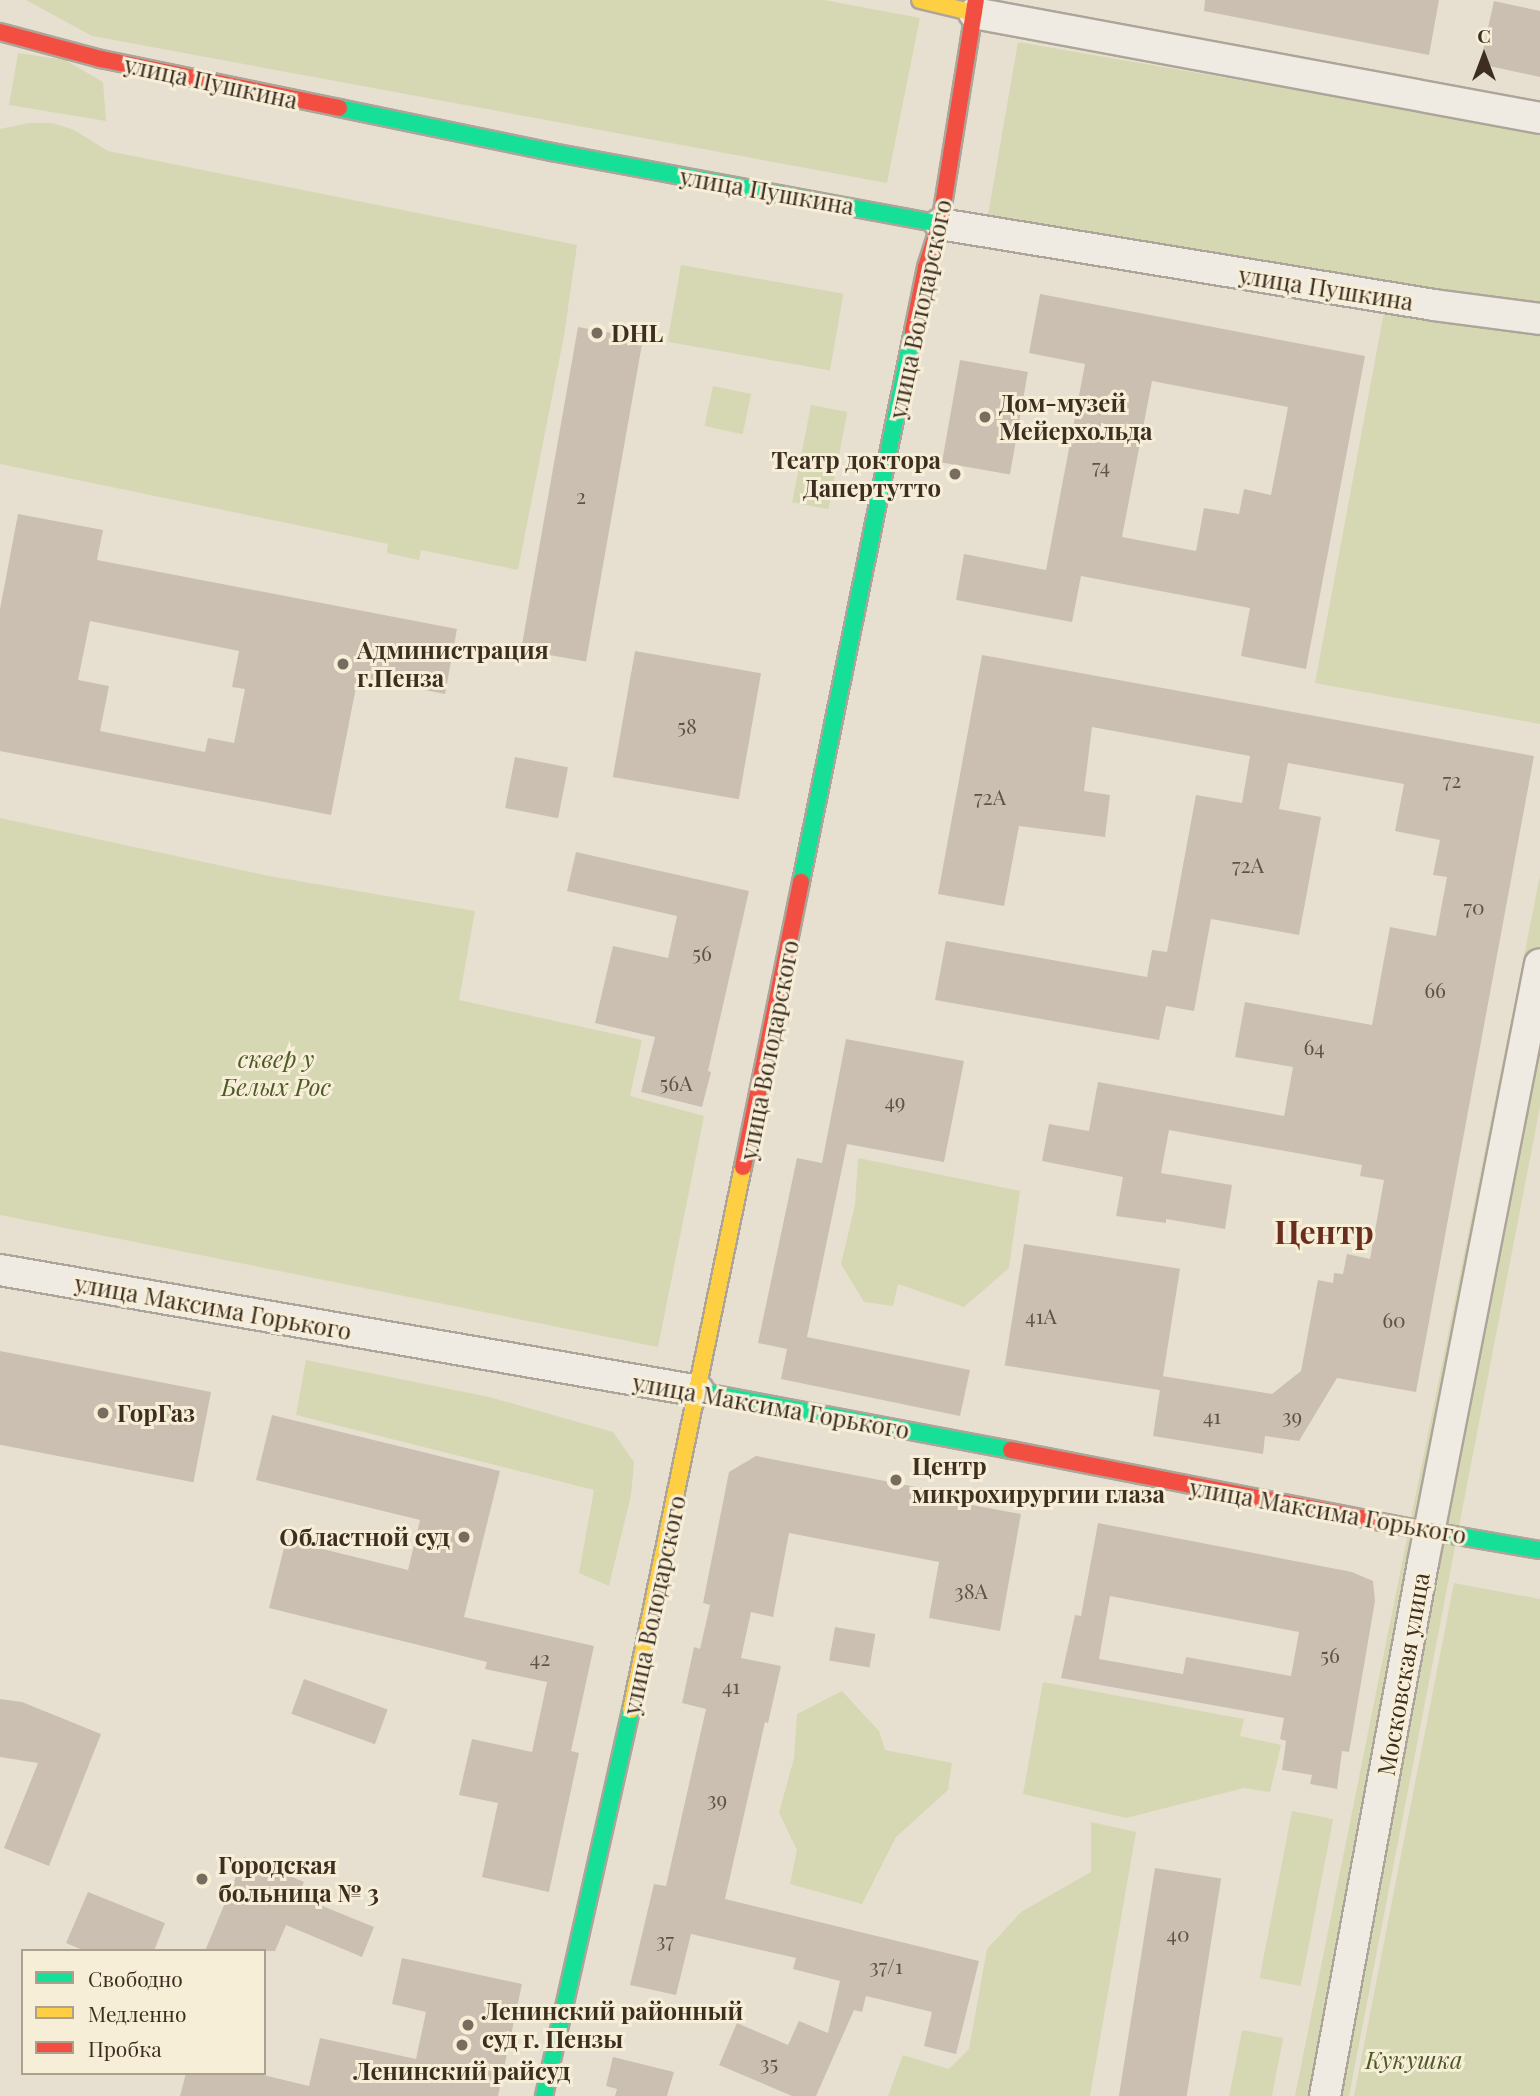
<!DOCTYPE html>
<meta charset="utf-8">
<style>
body{margin:0}
#map{position:relative;width:1540px;height:2096px;overflow:hidden;background:#e7e0d1;font-family:"Playfair Display",serif}
div>[style]{position:absolute}
[style*='--x']{left:calc(var(--x)*1px);top:calc(var(--y)*1px);width:calc(var(--w)*1px);rotate:calc(var(--a)*1deg)}
.green>*{inset:0;background:#d6d7b3;transform-origin:0 0}
.building>*{inset:0;background:#cbbfb2;transform-origin:0 0}
.roads{filter:drop-shadow(2px 0 #ada599) drop-shadow(-2px 0 #ada599) drop-shadow(0 2px #ada599) drop-shadow(0 -2px #ada599)}
.street>*{height:30px;margin:-15px;padding:0 15px;transform-origin:15px;border-radius:15px;background:#efebe3}
.fast>*{height:16px;margin:-8px;padding:0 8px;transform-origin:8px;border-radius:8px;background:#16e098}
.slow>*{height:16px;margin:-8px;padding:0 8px;transform-origin:8px;border-radius:8px;background:#ffcf43}
.jam>*{height:16px;margin:-8px;padding:0 8px;transform-origin:8px;border-radius:8px;background:#f24e42}
.dots>*{width:19px;height:19px;translate:-50% -50%;box-sizing:border-box;border:4px solid #f7eed8;border-radius:50%}
span{translate:-50% -50%;white-space:nowrap;text-align:center;line-height:1.15;-webkit-text-stroke:6px #f7eed8;paint-order:stroke}
.number-label{font-size:21px;color:#605244}
.number-label span{-webkit-text-stroke-width:0}
.street-label{font-size:24px;color:#3d2e20}
.poi-label{font-size:24px;color:#3d2e20;font-weight:700}
.left{translate:0 -50%;text-align:left}
.right{translate:-100% -50%;text-align:right}
.park-label{font-size:24px;color:#4d5a26;font-style:italic}
.district-label{font-size:32px;color:#6b2e1e;font-weight:700}
.legend{position:absolute;left:21px;top:1949px;width:245px;height:126px;box-sizing:border-box;background:#f7eed8;border:2px solid #ada18e;margin:0;padding:9px 12px;list-style:none;font-size:21px;color:#3d2e20}
.legend li{display:flex;align-items:center;gap:14px;height:35px}
.legend b{width:35px;border:2px solid #ada18e}
.north{position:absolute;left:1449px;top:21px;width:70px;height:70px;-webkit-text-stroke:5px #f7eed8;paint-order:stroke;rotate:0deg;font-size:19px;font-weight:700;line-height:28px;text-align:center;color:#3d2e20}
.north::after{content:'';display:block;margin:auto;width:24px;height:32px;background:#3d2e20;clip-path:polygon(50% 0,100% 100%,50% 72%,0 100%)}
</style>
<div id="map">
<div class="green">
<div style="clip-path:polygon(26px 0,824px 0,920px 18px,887px 183px,92px 36px)"></div>
<div style="clip-path:polygon(1018px 42px,1540px 132px,1540px 724px,1315px 683px,1389px 285px,988px 215px)"></div>
<div style="clip-path:polygon(18px 53px,65px 60px,103px 82px,106px 121px,9px 105px)"></div>
<div style="clip-path:polygon(28px 123px,53px 123px,74px 130px,108px 151px,577px 245px,564px 336px,518px 570px,421px 550px,419px 560px,387px 553px,388px 544px,0 464px,0 129px)"></div>
<div style="left:681px;top:265px;width:165px;height:78px;rotate:10deg"></div>
<div style="left:713px;top:386px;width:39px;height:41px;rotate:12deg"></div>
<div style="left:811px;top:405px;width:37px;height:99px;rotate:11deg"></div>
<div style="clip-path:polygon(0 818px,269px 876px,475px 911px,459px 1000px,642px 1040px,630px 1096px,704px 1116px,658px 1347px,0 1215px)"></div>
<div style="clip-path:polygon(1540px 876px,1540px 1107px,1349px 2096px,1295px 2096px)"></div>
<div style="clip-path:polygon(858px 1158px,1020px 1191px,1009px 1268px,964px 1307px,898px 1284px,893px 1306px,864px 1302px,841px 1264px,855px 1205px)"></div>
<div style="clip-path:polygon(306px 1360px,489px 1397px,613px 1432px,634px 1462px,631px 1495px,609px 1586px,579px 1573px,594px 1490px,296px 1415px)"></div>
<div style="clip-path:polygon(1454px 1583px,1540px 1599px,1540px 2096px,1354px 2096px)"></div>
<div style="clip-path:polygon(1043px 1682px,1244px 1719px,1240px 1736px,1281px 1745px,1270px 1792px,1244px 1788px,1126px 1818px,1023px 1794px)"></div>
<div style="clip-path:polygon(842px 1691px,879px 1731px,885px 1750px,952px 1763px,948px 1790px,896px 1837px,862px 1904px,790px 1884px,797px 1850px,779px 1813px,794px 1758px,797px 1714px)"></div>
<div style="left:1292px;top:1811px;width:42px;height:170px;rotate:11deg"></div>
<div style="clip-path:polygon(1091px 1822px,1136px 1832px,1090px 2096px,888px 2096px,903px 2055px,949px 2069px,969px 2049px,987px 1949px,1021px 1912px,1091px 1872px)"></div>
<div style="left:1242px;top:2030px;width:42px;height:67px;rotate:11deg"></div>
</div>
<div class="building">
<div style="clip-path:polygon(1205px 0,1439px 0,1429px 55px,1204px 11px)"></div>
<div style="clip-path:polygon(1494px 1px,1540px 11px,1540px 77px,1480px 64px)"></div>
<div style="clip-path:polygon(evenodd,1040px 294px,1365px 356px,1306px 669px,1241px 656px,1250px 608px,1081px 576px,1072px 622px,956px 600px,964px 554px,1046px 570px,1085px 364px,1029px 353px,1040px 294px,1152px 381px,1288px 407px,1271px 495px,1244px 489px,1239px 514px,1204px 508px,1196px 551px,1122px 537px,1152px 381px)"></div>
<div style="left:578px;top:327px;width:66px;height:328px;rotate:10deg"></div>
<div style="left:960px;top:360px;width:69px;height:104px;rotate:10deg"></div>
<div style="clip-path:polygon(evenodd,18px 514px,103px 530px,97px 560px,457px 629px,445px 694px,358px 677px,331px 815px,0 751px,0 609px,18px 514px,90px 621px,239px 651px,232px 687px,245px 689px,234px 743px,208px 738px,205px 752px,100px 731px,109px 686px,78px 680px,90px 621px)"></div>
<div style="left:635px;top:651px;width:128px;height:128px;rotate:10deg"></div>
<div style="clip-path:polygon(982px 655px,1534px 756px,1416px 1392px,1337px 1378px,1299px 1441px,1265px 1436px,1263px 1454px,1153px 1436px,1162px 1376px,1272px 1394px,1301px 1371px,1318px 1280px,1333px 1283px,1334px 1273px,1343px 1274px,1347px 1254px,1370px 1259px,1384px 1180px,1360px 1176px,1362px 1165px,1169px 1130px,1161px 1173px,1232px 1185px,1225px 1229px,1166px 1219px,1166px 1223px,1116px 1216px,1123px 1177px,1042px 1161px,1049px 1124px,1089px 1131px,1098px 1082px,1284px 1116px,1293px 1067px,1235px 1057px,1245px 1002px,1372px 1025px,1390px 927px,1436px 936px,1447px 877px,1433px 875px,1440px 840px,1395px 831px,1404px 784px,1288px 763px,1279px 809px,1321px 817px,1299px 935px,1211px 919px,1194px 1011px,1166px 1006px,1159px 1040px,935px 1000px,946px 941px,1147px 977px,1152px 950px,1167px 952px,1196px 795px,1242px 803px,1250px 756px,1092px 727px,1084px 791px,1110px 795px,1105px 837px,1019px 826px,1004px 906px,938px 894px)"></div>
<div style="left:515px;top:757px;width:54px;height:52px;rotate:11deg"></div>
<div style="clip-path:polygon(576px 852px,749px 891px,708px 1071px,711px 1072px,702px 1107px,641px 1092px,655px 1037px,595px 1023px,613px 946px,668px 958px,677px 916px,567px 891px)"></div>
<div style="clip-path:polygon(846px 1039px,964px 1061px,944px 1162px,847px 1144px,807px 1337px,970px 1370px,960px 1416px,781px 1379px,787px 1349px,758px 1343px,797px 1158px,822px 1163px)"></div>
<div style="left:1024px;top:1244px;width:158px;height:123px;rotate:9deg"></div>
<div style="left:0;top:1351px;width:215px;height:92px;rotate:11deg"></div>
<div style="clip-path:polygon(272px 1415px,500px 1471px,464px 1617px,594px 1646px,571px 1751px,579px 1753px,549px 1892px,482px 1877px,498px 1803px,459px 1795px,472px 1739px,532px 1752px,547px 1682px,485px 1669px,487px 1662px,269px 1608px,286px 1540px,408px 1570px,420px 1520px,256px 1480px)"></div>
<div style="clip-path:polygon(756px 1456px,952px 1494px,950px 1501px,1021px 1514px,1000px 1631px,929px 1618px,939px 1562px,789px 1533px,773px 1617px,751px 1612px,741px 1658px,781px 1666px,768px 1723px,765px 1722px,725px 1899px,979px 1961px,956px 2054px,924px 2046px,932px 2012px,866px 1996px,862px 2012px,854px 2010px,816px 2096px,792px 2096px,719px 2065px,737px 2023px,788px 2045px,799px 2021px,828px 2033px,840px 1981px,793px 1969px,796px 1958px,691px 1934px,676px 1995px,630px 1985px,654px 1884px,666px 1886px,706px 1709px,682px 1703px,694px 1647px,700px 1649px,710px 1605px,703px 1603px,729px 1472px)"></div>
<div style="clip-path:polygon(evenodd,1098px 1523px,1352px 1572px,1373px 1581px,1375px 1601px,1351px 1741px,1349px 1752px,1342px 1751px,1337px 1789px,1310px 1784px,1312px 1775px,1282px 1770px,1286px 1741px,1280px 1739px,1284px 1718px,1061px 1678px,1075px 1615px,1081px 1616px,1098px 1523px,1110px 1596px,1299px 1632px,1291px 1676px,1186px 1657px,1183px 1674px,1099px 1659px,1110px 1596px)"></div>
<div style="left:835px;top:1627px;width:41px;height:34px;rotate:10deg"></div>
<div style="left:304px;top:1679px;width:89px;height:37px;rotate:20deg"></div>
<div style="clip-path:polygon(0 1699px,22px 1702px,101px 1734px,49px 1866px,4px 1848px,38px 1763px,0 1757px)"></div>
<div style="clip-path:polygon(244px 1857px,304px 1882px,298px 1896px,374px 1927px,362px 1957px,286px 1925px,275px 1951px,205px 1951px)"></div>
<div style="left:1155px;top:1868px;width:67px;height:231px;rotate:9deg"></div>
<div style="clip-path:polygon(88px 1892px,165px 1923px,154px 1951px,85px 1951px,66px 1943px)"></div>
<div style="clip-path:polygon(402px 1958px,522px 1984px,498px 2096px,180px 2096px,186px 2073px,255px 2073px,309px 2086px,320px 2038px,416px 2059px,426px 2012px,392px 2004px)"></div>
<div style="clip-path:polygon(613px 2057px,674px 2072px,667px 2096px,615px 2096px,617px 2089px,606px 2086px)"></div>
</div>
<div class="roads">
<div class="street">
<div style="--x:974;--y:13;--w:576;--a:10.51"></div>
<div style="--x:940;--y:224;--w:501;--a:9.31"></div>
<div style="--x:1434;--y:305;--w:107;--a:7.5"></div>
<div style="--x:0;--y:1270;--w:709;--a:9.82"></div>
<div style="--x:1325;--y:2096;--w:542;--a:-79.58"></div>
<div style="--x:1423;--y:1563;--w:610;--a:-78.95"></div>
</div>
<div class="fast">
<div style="--x:339;--y:108;--w:217;--a:11.7"></div>
<div style="--x:552;--y:152;--w:395;--a:10.5"></div>
<div style="--x:801;--y:882;--w:562;--a:-78.51"></div>
<div style="--x:699;--y:1391;--w:318;--a:10.7"></div>
<div style="--x:1424;--y:1530;--w:118;--a:9.8"></div>
<div style="--x:544;--y:2096;--w:396;--a:-77.3"></div>
</div>
<div class="slow">
<div style="--x:920;--y:0;--w:56;--a:13.5"></div>
<div style="--x:631;--y:1710;--w:554;--a:-78.35"></div>
</div>
<div class="jam">
<div style="--x:0;--y:32;--w:105;--a:15"></div>
<div style="--x:101;--y:59;--w:243;--a:11.6"></div>
<div style="--x:913;--y:331;--w:65;--a:-78.5"></div>
<div style="--x:926;--y:267;--w:45;--a:-72"></div>
<div style="--x:940;--y:224;--w:227;--a:-80.9"></div>
<div style="--x:743;--y:1167;--w:291;--a:-78.5"></div>
<div style="--x:1011;--y:1450;--w:421;--a:11"></div>
</div>
</div>
<div class="dots">
<div style="left:597px;top:333px;background:#786c5e"></div>
<div style="left:985px;top:417px;background:#786c5e"></div>
<div style="left:955px;top:474px;background:#786c5e"></div>
<div style="left:343px;top:664px;background:#786c5e"></div>
<div style="left:103px;top:1413px;background:#786c5e"></div>
<div style="left:896px;top:1480px;background:#786c5e"></div>
<div style="left:464px;top:1537px;background:#786c5e"></div>
<div style="left:202px;top:1879px;background:#786c5e"></div>
<div style="left:468px;top:2025px;background:#786c5e"></div>
<div style="left:462px;top:2045px;background:#786c5e"></div>
</div>
<div class="number-label">
<span style="left:1101px;top:465px">74</span>
<span style="left:581px;top:495px">2</span>
<span style="left:687px;top:725px">58</span>
<span style="left:1452px;top:779px">72</span>
<span style="left:990px;top:796px">72А</span>
<span style="left:1248px;top:864px">72А</span>
<span style="left:1474px;top:906px">70</span>
<span style="left:702px;top:952px">56</span>
<span style="left:1435px;top:989px">66</span>
<span style="left:1314px;top:1046px">64</span>
<span style="left:676px;top:1082px">56А</span>
<span style="left:895px;top:1100px">49</span>
<span style="left:1041px;top:1315px">41А</span>
<span style="left:1394px;top:1319px">60</span>
<span style="left:1212px;top:1415px">41</span>
<span style="left:1292px;top:1415px">39</span>
<span style="left:971px;top:1590px">38А</span>
<span style="left:1330px;top:1654px">56</span>
<span style="left:540px;top:1657px">42</span>
<span style="left:731px;top:1685px">41</span>
<span style="left:717px;top:1798px">39</span>
<span style="left:1178px;top:1933px">40</span>
<span style="left:665px;top:1939px">37</span>
<span style="left:886px;top:1965px">37/1</span>
<span style="left:769px;top:2062px">35</span>
</div>
<div class="street-label">
<span style="left:211px;top:82px;rotate:12deg">улица Пушкина</span>
<span style="left:767px;top:191px;rotate:10deg">улица Пушкина</span>
<span style="left:1326px;top:288px;rotate:9deg">улица Пушкина</span>
<span style="left:920px;top:309px;rotate:-78deg">улица Володарского</span>
<span style="left:769px;top:1050px;rotate:-79deg">улица Володарского</span>
<span style="left:213px;top:1307px;rotate:10deg">улица Максима Горького</span>
<span style="left:771px;top:1406px;rotate:10deg">улица Максима Горького</span>
<span style="left:1328px;top:1511px;rotate:10deg">улица Максима Горького</span>
<span style="left:654px;top:1605px;rotate:-78deg">улица Володарского</span>
<span style="left:1403px;top:1674px;rotate:-80deg">Московская улица</span>
</div>
<div class="poi-label">
<span class="left" style="left:611px;top:333px">DHL</span>
<span class="left" style="left:999px;top:417px">Дом-музей<br>Мейерхольда</span>
<span class="right" style="left:941px;top:474px">Театр доктора<br>Дапертутто</span>
<span class="left" style="left:357px;top:664px">Администрация<br>г.Пенза</span>
<span class="left" style="left:117px;top:1413px">ГорГаз</span>
<span class="left" style="left:912px;top:1480px">Центр<br>микрохирургии глаза</span>
<span class="right" style="left:450px;top:1537px">Областной суд</span>
<span class="left" style="left:218px;top:1879px">Городская<br>больница № 3</span>
<span class="left" style="left:482px;top:2025px">Ленинский районный<br>суд г. Пензы</span>
<span style="left:462px;top:2071px">Ленинский райсуд</span>
</div>
<div class="park-label">
<span style="left:276px;top:1073px">сквер у<br>Белых Рос</span>
<span style="left:1414px;top:2060px">Кукушка</span>
</div>
<div class="district-label">
<span style="left:1324px;top:1231px">Центр</span>
</div>
<ul class="legend">
<li><b style="height:9px;background:#16e098"></b>Свободно</li>
<li><b style="height:9px;background:#ffcf43"></b>Медленно</li>
<li><b style="height:9px;background:#f24e42"></b>Пробка</li>
</ul>
<div class="north">С</div>
</div>
